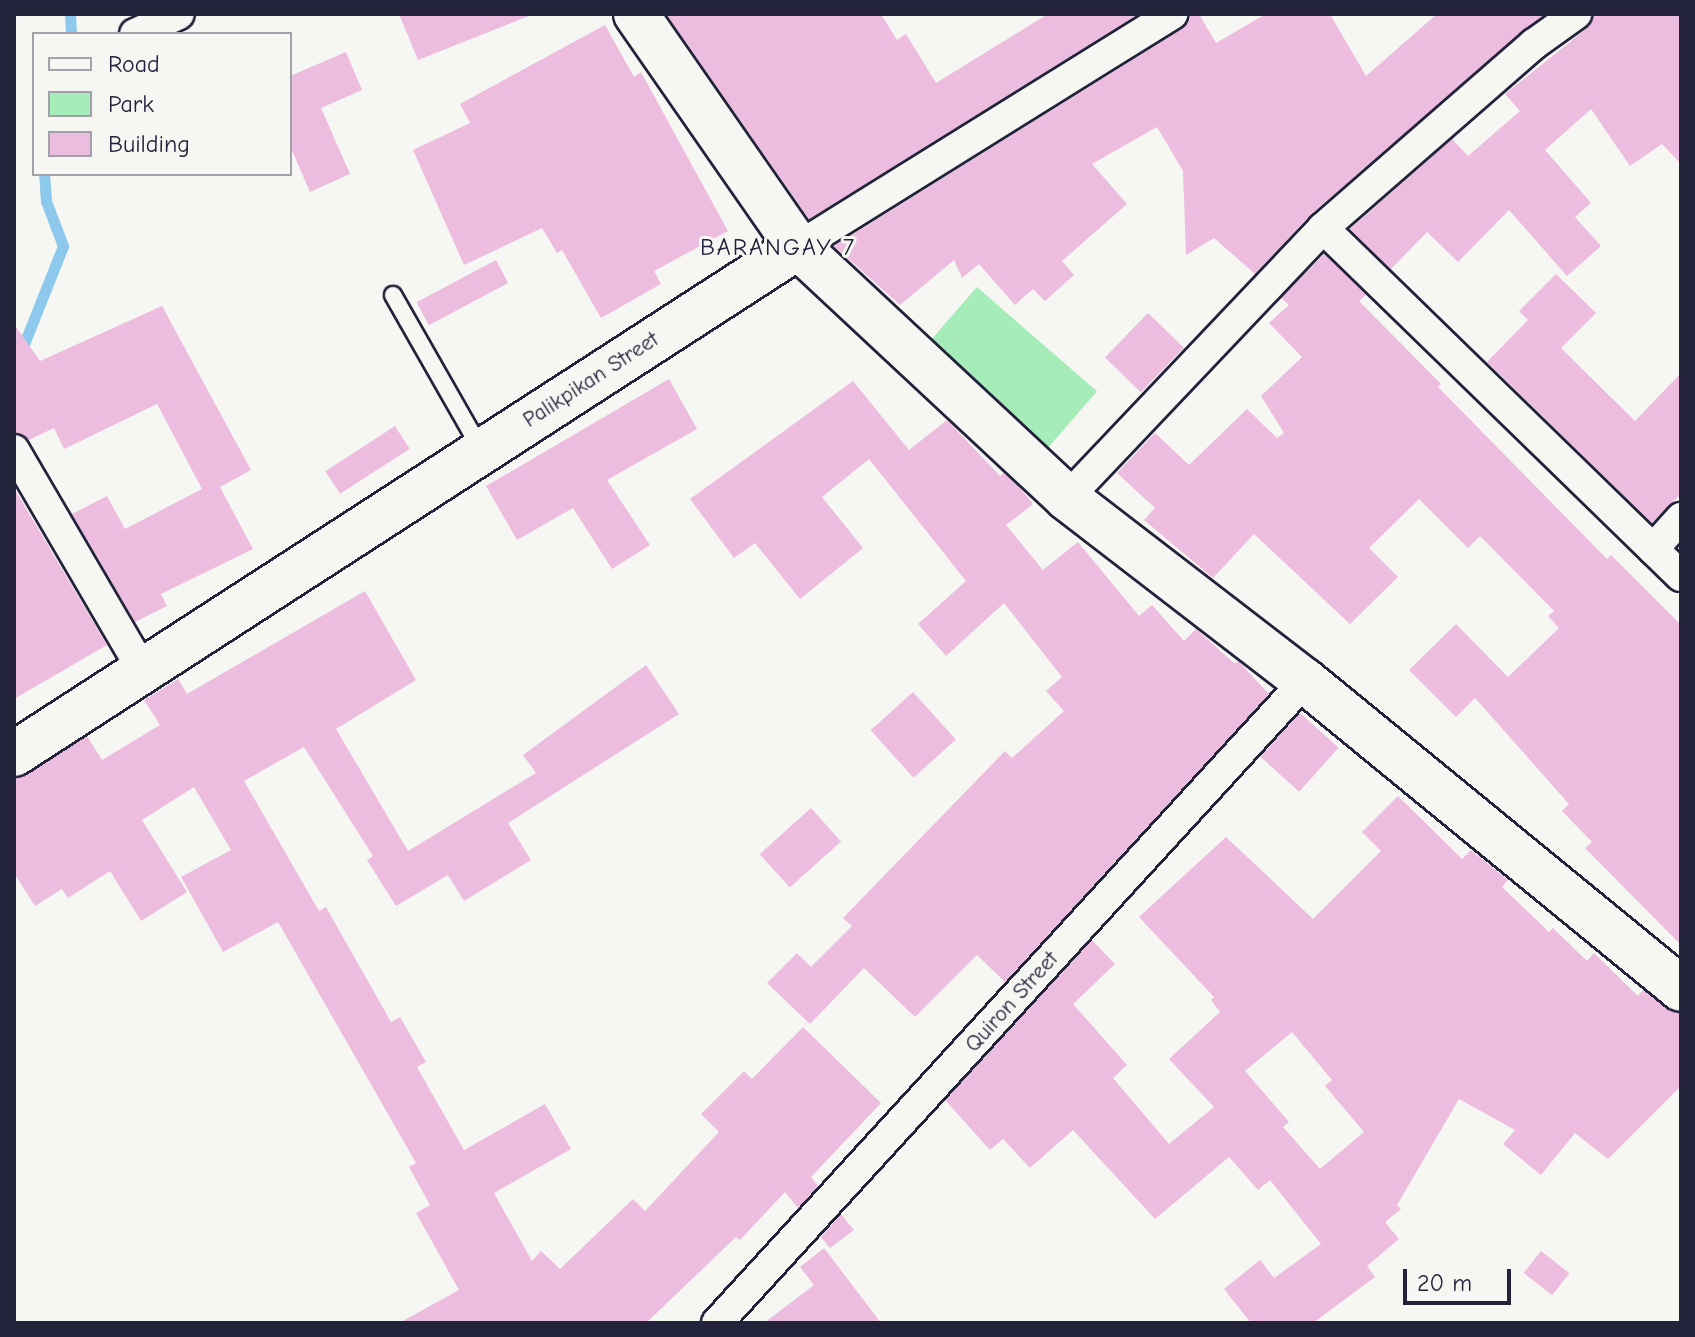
<!DOCTYPE html>
<style>
body{margin:0}
#map{position:relative;width:1695px;height:1337px;overflow:hidden;background:#f6f6f2;font-family:"Comic Neue",sans-serif}
div>[style]{position:absolute}
[style*='--x']{left:calc(var(--x)*1px);top:calc(var(--y)*1px);width:calc(var(--w)*1px);rotate:calc(var(--a)*1deg)}
.green>*{inset:0;background:#a5ecb9;transform-origin:0 0}
.stream>*{height:11px;margin:-5.5px;padding:0 5.5px;transform-origin:5.5px;border-radius:5.5px;background:#8dc8ed}
.building>*{inset:0;background:#edbddf;transform-origin:0 0}
.roads{filter:drop-shadow(2px 0 #22223b) drop-shadow(-2px 0 #22223b) drop-shadow(0 2px #22223b) drop-shadow(0 -2px #22223b)}
.lane>*{height:16px;margin:-8px;padding:0 8px;transform-origin:8px;border-radius:8px;background:#f6f6f2}
.street>*{height:30px;margin:-15px;padding:0 15px;transform-origin:15px;border-radius:15px;background:#f6f6f2}
.secondary>*{height:44px;margin:-22px;padding:0 22px;transform-origin:22px;border-radius:22px;background:#f6f6f2}
span{translate:-50% -50%;white-space:nowrap;text-align:center;line-height:1.15;-webkit-text-stroke:6px #f6f6f2;paint-order:stroke}
.street-label{font-size:22px;color:#22223b}
.neighbourhood-label{font-size:24px;color:#22223b;letter-spacing:2px}
.frame{position:absolute;inset:0;border:16px solid #22223b;pointer-events:none}
.legend{position:absolute;left:32px;top:32px;width:260px;height:144px;box-sizing:border-box;background:#f6f6f2;border:2px solid #a1a1a9;margin:0;padding:10px 14px;list-style:none;font-size:24px;color:#22223b}
.legend li{display:flex;align-items:center;gap:16px;height:40px}
.legend b{width:40px;border:2px solid #a1a1a9}
.scale{position:absolute;left:1403px;top:1269px;width:108px;height:36px;box-sizing:border-box;border:4px solid #22223b;border-top:0;padding-left:10px;font-size:24px;line-height:28px;white-space:nowrap;color:#22223b;-webkit-text-stroke:6px #f6f6f2;paint-order:stroke}
</style>
<div id="map">
<div class="green">
<div style="left:977px;top:287px;width:159px;height:78px;rotate:41deg"></div>
</div>
<div class="stream">
<div style="--x:70;--y:14;--w:20;--a:87"></div>
<div style="--x:14;--y:354;--w:14;--a:-45"></div>
<div style="--x:24;--y:344;--w:105;--a:-68.3"></div>
<div style="--x:63;--y:246;--w:48;--a:-110.7"></div>
<div style="--x:46;--y:201;--w:27;--a:-94"></div>
</div>
<div class="building">
<div style="clip-path:polygon(399px 14px,528px 14px,529px 16px,418px 60px)"></div>
<div style="clip-path:polygon(666px 14px,881px 14px,897px 40px,906px 34px,936px 83px,1048px 14px,1139px 14px,809px 219px)"></div>
<div style="clip-path:polygon(1191px 14px,1199px 14px,1216px 43px,1266px 14px,1330px 14px,1366px 76px,1437px 14px,1545px 14px,1311px 214px,1255px 274px,1214px 238px,1186px 255px,1183px 171px,1157px 127px,1092px 164px,1127px 204px,1062px 261px,1074px 275px,1045px 301px,1033px 289px,1015px 305px,979px 264px,962px 278px,954px 260px,900px 305px,834px 246px,1182px 29px)"></div>
<div style="clip-path:polygon(1594px 14px,1681px 14px,1681px 164px,1662px 144px,1630px 166px,1591px 109px,1545px 150px,1591px 203px,1575px 217px,1601px 246px,1567px 276px,1509px 210px,1458px 262px,1427px 232px,1391px 269px,1350px 229px,1452px 139px,1468px 156px,1520px 111px,1505px 94px,1586px 29px)"></div>
<div style="clip-path:polygon(605px 25px,634px 77px,641px 72px,728px 231px,654px 271px,661px 284px,601px 318px,562px 250px,557px 253px,542px 228px,464px 265px,413px 150px,470px 123px,460px 104px)"></div>
<div style="clip-path:polygon(346px 52px,362px 90px,321px 108px,350px 174px,310px 192px,290px 146px,290px 76px)"></div>
<div style="clip-path:polygon(1324px 254px,1366px 295px,1359px 301px,1441px 384px,1438px 387px,1607px 559px,1611px 555px,1681px 625px,1681px 945px,1585px 848px,1592px 842px,1562px 811px,1569px 804px,1475px 698px,1456px 717px,1409px 670px,1456px 624px,1508px 677px,1559px 628px,1548px 616px,1554px 611px,1480px 536px,1468px 548px,1419px 499px,1369px 548px,1398px 577px,1350px 624px,1254px 534px,1213px 578px,1144px 520px,1155px 508px,1117px 473px,1155px 433px,1189px 465px,1247px 409px,1277px 438px,1284px 433px,1261px 396px,1302px 357px,1269px 323px,1289px 305px,1281px 298px)"></div>
<div style="left:496px;top:260px;width:26px;height:90px;rotate:62deg"></div>
<div style="clip-path:polygon(1556px 274px,1596px 313px,1561px 348px,1635px 421px,1681px 373px,1681px 494px,1652px 523px,1487px 362px,1528px 320px,1519px 311px)"></div>
<div style="clip-path:polygon(162px 306px,251px 470px,220px 487px,253px 549px,161px 594px,167px 606px,135px 622px,72px 514px,107px 496px,125px 529px,202px 489px,157px 404px,64px 449px,54px 428px,29px 440px,14px 432px,14px 324px,40px 361px)"></div>
<div style="left:1148px;top:313px;width:50px;height:62px;rotate:44deg"></div>
<div style="clip-path:polygon(669px 379px,697px 429px,607px 480px,650px 545px,612px 569px,573px 508px,517px 540px,486px 486px)"></div>
<div style="clip-path:polygon(853px 381px,909px 450px,947px 420px,1000px 476px,1004px 473px,1020px 488px,1033px 504px,1006px 525px,1043px 570px,1078px 542px,1139px 616px,1152px 605px,1184px 641px,1196px 629px,1234px 663px,1239px 662px,1269px 694px,1005px 982px,977px 955px,915px 1017px,864px 968px,810px 1024px,767px 983px,797px 953px,811px 967px,852px 926px,843px 918px,1005px 751px,1012px 758px,1064px 711px,1046px 691px,1062px 677px,1004px 603px,946px 656px,918px 624px,966px 581px,869px 459px,822px 497px,863px 548px,800px 599px,755px 543px,734px 558px,690px 499px)"></div>
<div style="left:395px;top:426px;width:27px;height:83px;rotate:57deg"></div>
<div style="clip-path:polygon(14px 488px,107px 645px,14px 699px)"></div>
<div style="clip-path:polygon(365px 591px,416px 680px,336px 729px,408px 851px,536px 773px,523px 755px,646px 665px,679px 714px,508px 823px,531px 860px,464px 901px,448px 875px,396px 906px,367px 860px,373px 856px,304px 747px,244px 781px,319px 911px,326px 907px,391px 1022px,400px 1017px,426px 1062px,417px 1067px,464px 1150px,545px 1104px,571px 1149px,494px 1193px,532px 1261px,541px 1251px,560px 1269px,633px 1199px,645px 1211px,719px 1132px,701px 1114px,744px 1071px,752px 1079px,803px 1027px,881px 1103px,811px 1177px,818px 1186px,798px 1208px,785px 1192px,740px 1240px,736px 1237px,646px 1323px,399px 1323px,459px 1290px,416px 1213px,430px 1205px,409px 1167px,416px 1163px,278px 922px,223px 952px,181px 877px,231px 850px,194px 787px,142px 820px,187px 892px,141px 921px,110px 871px,68px 898px,62px 889px,35px 906px,14px 873px,14px 779px,87px 736px,102px 760px,160px 725px,144px 700px,178px 679px,187px 694px)"></div>
<div style="left:913px;top:692px;width:64px;height:57px;rotate:48deg"></div>
<div style="left:1300px;top:713px;width:52px;height:59px;rotate:42deg"></div>
<div style="clip-path:polygon(evenodd,1398px 796px,1462px 859px,1471px 850px,1508px 880px,1502px 887px,1549px 932px,1553px 928px,1587px 961px,1594px 953px,1638px 996px,1643px 990px,1681px 1013px,1681px 1086px,1608px 1159px,1575px 1133px,1541px 1175px,1503px 1144px,1515px 1130px,1459px 1099px,1397px 1205px,1401px 1209px,1385px 1222px,1399px 1239px,1367px 1266px,1375px 1277px,1313px 1323px,1251px 1323px,1224px 1289px,1260px 1260px,1274px 1278px,1321px 1244px,1270px 1180px,1258px 1190px,1229px 1157px,1155px 1219px,1073px 1130px,1030px 1168px,1003px 1139px,990px 1150px,945px 1100px,1092px 940px,1115px 964px,1073px 1004px,1127px 1065px,1113px 1078px,1169px 1144px,1214px 1107px,1169px 1059px,1220px 1012px,1211px 1000px,1214px 997px,1139px 917px,1226px 837px,1313px 919px,1381px 851px,1362px 832px,1398px 796px,1292px 1032px,1332px 1080px,1325px 1086px,1364px 1132px,1320px 1169px,1283px 1127px,1289px 1122px,1245px 1071px,1292px 1032px)"></div>
<div style="left:811px;top:808px;width:45px;height:69px;rotate:48deg"></div>
<div style="clip-path:polygon(841px 1214px,854px 1230px,830px 1248px,821px 1237px)"></div>
<div style="clip-path:polygon(824px 1248px,881px 1323px,764px 1323px,814px 1285px,800px 1267px)"></div>
<div style="left:1541px;top:1251px;width:36px;height:28px;rotate:38deg"></div>
</div>
<div class="roads">
<div class="lane">
<div style="--x:393;--y:295;--w:177;--a:60.3"></div>
</div>
<div class="street">
<div style="--x:135;--y:34;--w:48;--a:-24.4"></div>
<div style="--x:1323;--y:228;--w:280;--a:-41.1"></div>
<div style="--x:1534;--y:44;--w:52;--a:-35.5"></div>
<div style="--x:798;--y:247;--w:441;--a:-31.9"></div>
<div style="--x:14;--y:450;--w:256;--a:59.7"></div>
<div style="--x:1067;--y:498;--w:372;--a:-46.5"></div>
<div style="--x:1323;--y:228;--w:499;--a:44.2"></div>
<div style="--x:1653;--y:549;--w:42;--a:-47.9"></div>
<div style="--x:717;--y:1323;--w:871;--a:-47.51"></div>
</div>
<div class="secondary">
<div style="--x:636;--y:14;--w:284;--a:55.2"></div>
<div style="--x:798;--y:247;--w:368;--a:43"></div>
<div style="--x:1067;--y:498;--w:300;--a:37.6"></div>
<div style="--x:1305;--y:681;--w:486;--a:39.3"></div>
<div style="--x:14;--y:754;--w:934;--a:-32.89"></div>
</div>
</div>
<div class="street-label">
<span style="left:591px;top:380px;rotate:-33deg">Palikpikan Street</span>
<span style="left:1012px;top:1002px;rotate:-48deg">Quiron Street</span>
</div>
<div class="neighbourhood-label">
<span style="left:778px;top:248px">BARANGAY 7</span>
</div>
<div class="frame"></div>
<ul class="legend">
<li><b style="height:10px;background:#f6f6f2"></b>Road</li>
<li><b style="height:22px;background:#a5ecb9"></b>Park</li>
<li><b style="height:22px;background:#edbddf"></b>Building</li>
</ul>
<div class="scale">20 m</div>
</div>
